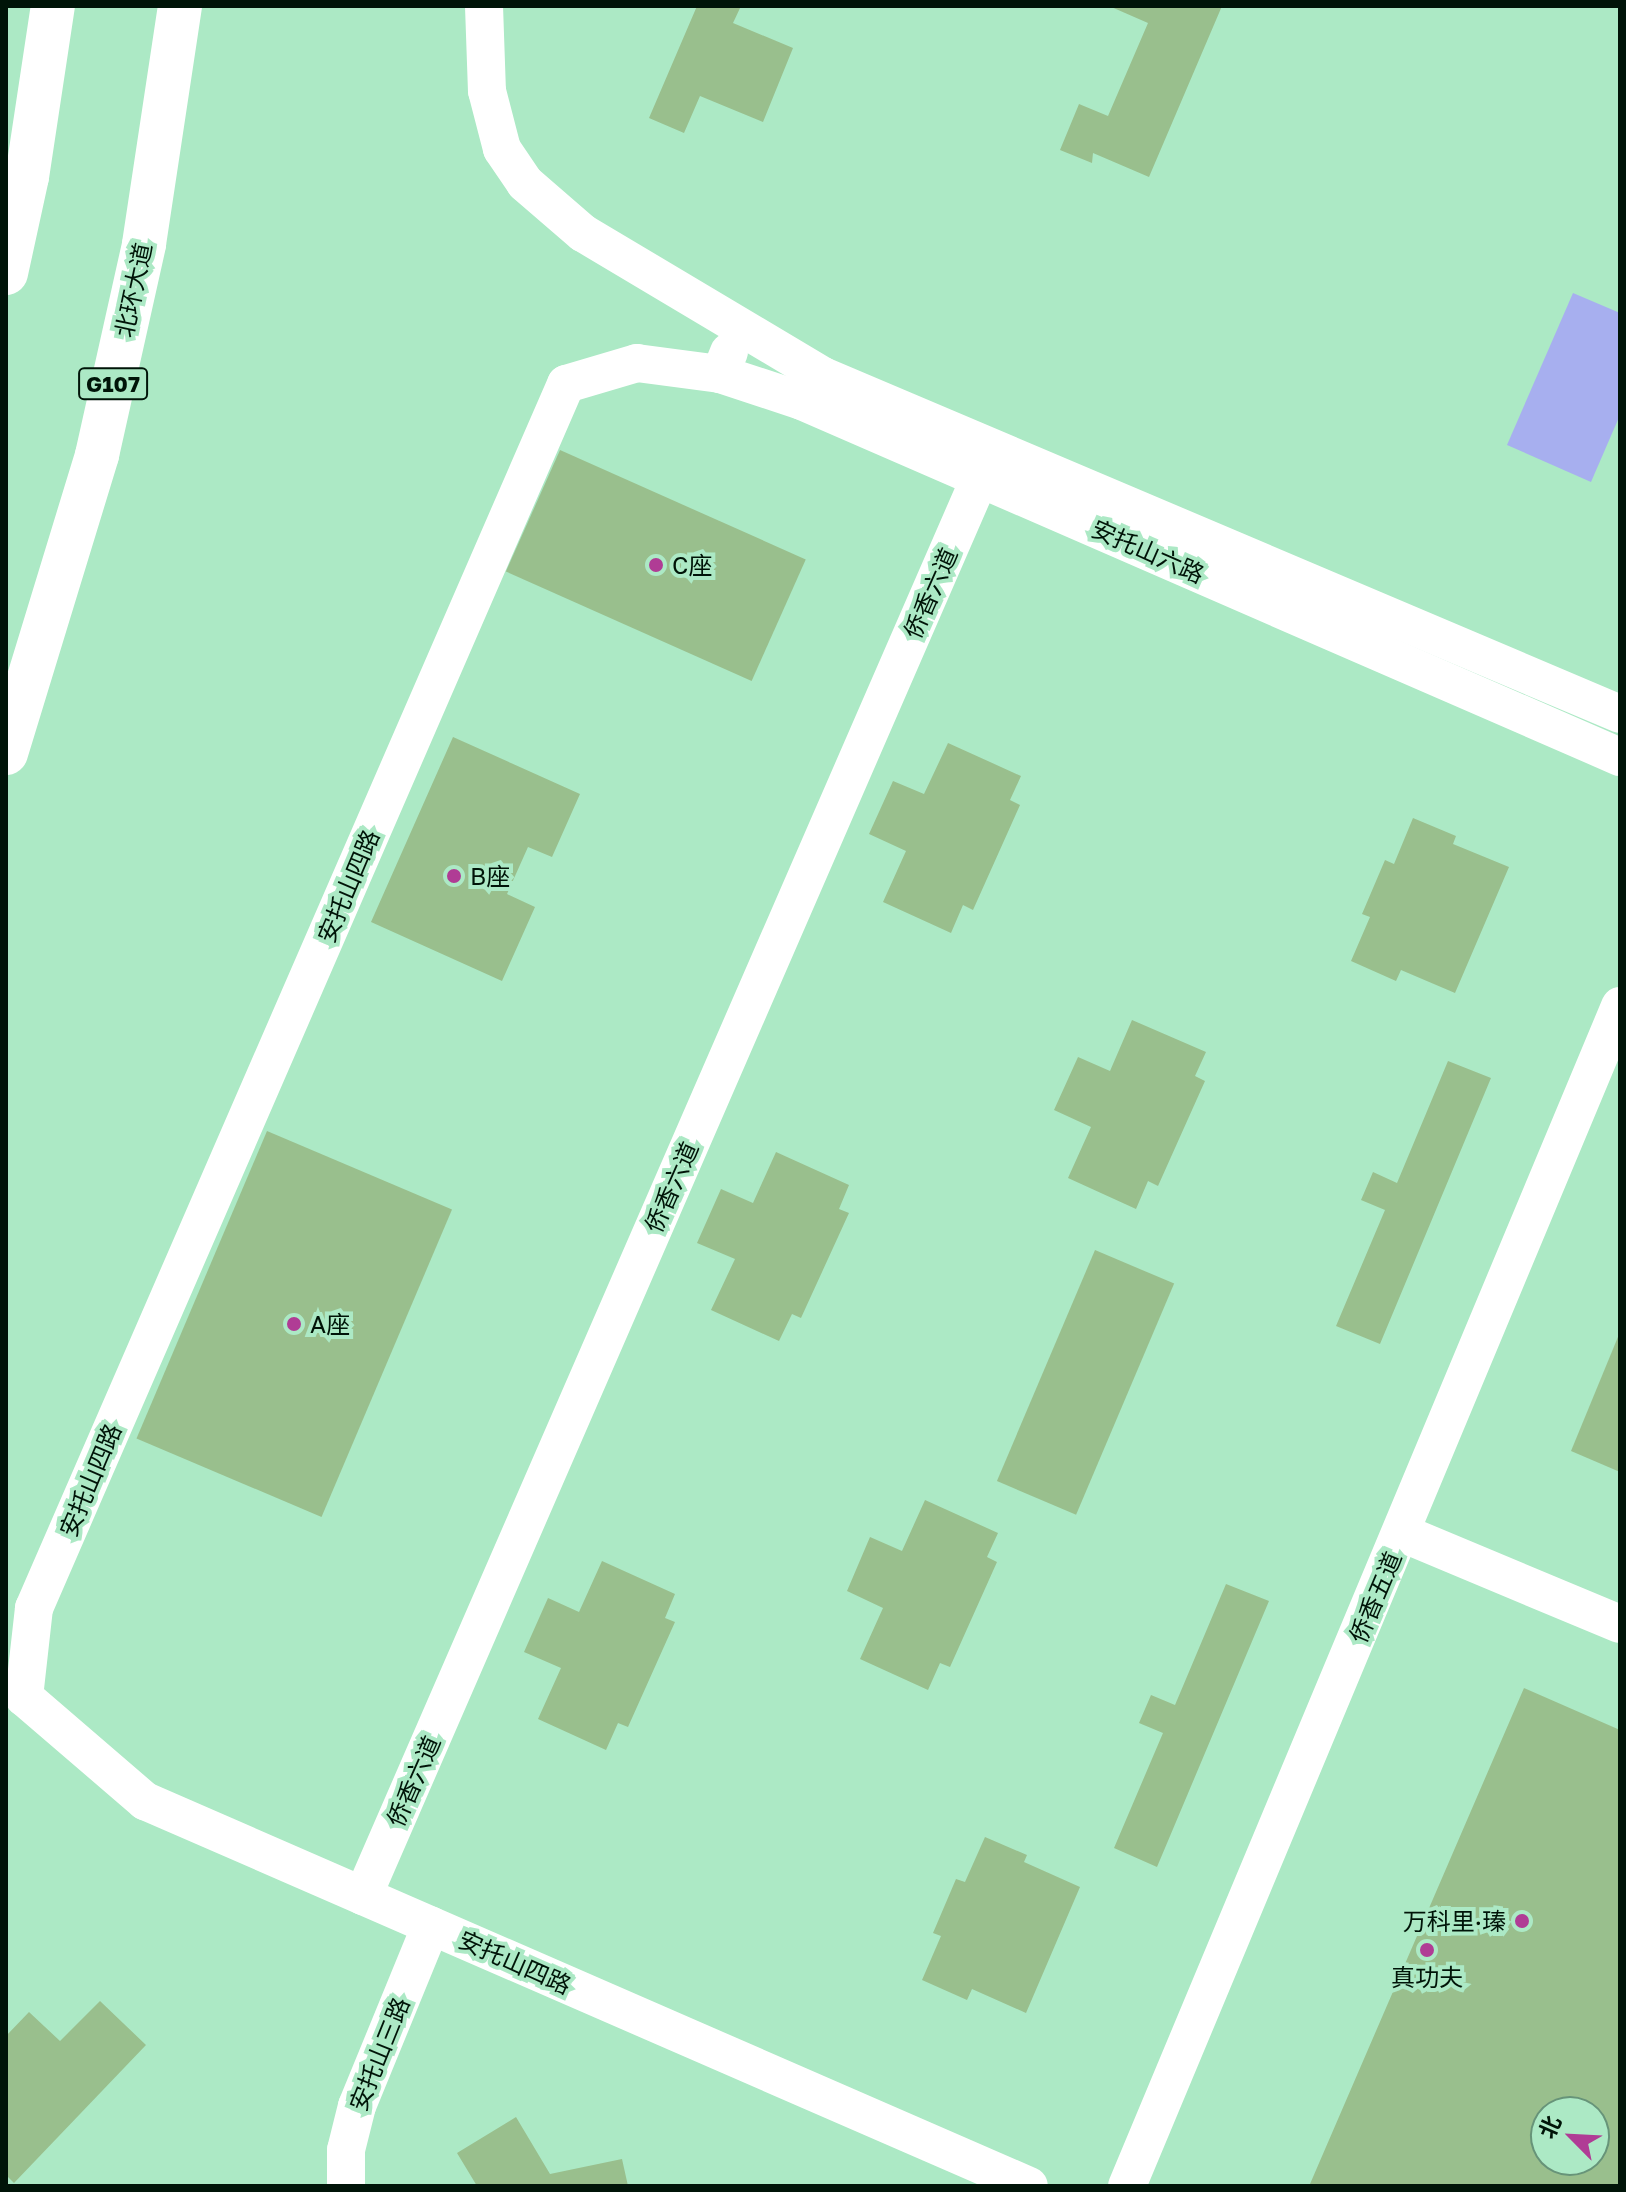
<!DOCTYPE html>
<meta charset="utf-8">
<style>
body{margin:0}
#map{position:relative;width:1626px;height:2192px;overflow:hidden;background:#ace9c5;font-family:"Golos Text","Noto Sans SC",sans-serif}
div>[style]{position:absolute}
[style*='--x']{left:calc(var(--x)*1px);top:calc(var(--y)*1px);width:calc(var(--w)*1px);rotate:calc(var(--a)*1deg)}
.green>*{inset:0;background:#a7afef}
.building>*{inset:0;background:#99bf8d;transform-origin:0 0}
.minor>*{height:38px;margin:-19px;padding:0 19px;transform-origin:19px;border-radius:19px;background:#fff}
.highway>*{height:44px;margin:-22px;padding:0 22px;transform-origin:22px;border-radius:22px;background:#fff}
.dots>*{width:22px;height:22px;translate:-50% -50%;box-sizing:border-box;border:4px solid #ace9c5;border-radius:50%}
span{translate:-50% -50%;white-space:nowrap;text-align:center;line-height:1.15;-webkit-text-stroke:8px #ace9c5;paint-order:stroke}
.shield-label span{padding:2px 6px;background:#ace9c5;border:2px solid;border-radius:6px;-webkit-text-stroke-width:0}
.shield-label{font-size:22px;color:#001408;font-weight:700}
.street-label{font-size:24px;color:#001408}
.poi-label{font-size:24px;color:#001408}
.left{translate:0 -50%;text-align:left}
.right{translate:-100% -50%;text-align:right}
.frame{position:absolute;inset:0;border:8px solid #001408;pointer-events:none}
.north{position:absolute;left:1530px;top:2096px;width:80px;height:80px;box-sizing:border-box;background:#ace9c5;border:2px solid #679479;border-radius:50%;rotate:294deg;font-size:22px;font-weight:700;line-height:32px;text-align:center;color:#001408}
.north::after{content:'';display:block;margin:auto;width:28px;height:36px;background:#b03c95;clip-path:polygon(50% 0,100% 100%,50% 72%,0 100%)}
</style>
<div id="map">
<div class="green">
<div style="clip-path:polygon(1573px 293px,1620px 313px,1620px 415px,1591px 482px,1507px 445px)"></div>
</div>
<div class="building">
<div style="clip-path:polygon(697px 6px,741px 6px,733px 23px,793px 48px,763px 122px,700px 96px,684px 133px,649px 118px)"></div>
<div style="clip-path:polygon(1109px 6px,1222px 6px,1149px 177px,1093px 153px,1092px 163px,1060px 150px,1079px 104px,1108px 116px,1148px 23px)"></div>
<div style="left:560px;top:450px;width:269px;height:133px;rotate:24deg"></div>
<div style="clip-path:polygon(453px 737px,580px 794px,552px 857px,528px 847px,507px 894px,535px 907px,502px 981px,371px 922px)"></div>
<div style="clip-path:polygon(948px 743px,1021px 776px,1010px 800px,1020px 805px,973px 910px,963px 905px,951px 933px,883px 902px,906px 851px,869px 834px,893px 781px,924px 794px)"></div>
<div style="clip-path:polygon(1413px 818px,1456px 836px,1453px 844px,1509px 867px,1455px 993px,1401px 970px,1396px 981px,1351px 961px,1370px 917px,1362px 914px,1385px 860px,1394px 864px)"></div>
<div style="clip-path:polygon(1132px 1020px,1206px 1052px,1195px 1076px,1205px 1081px,1158px 1186px,1148px 1181px,1136px 1209px,1068px 1178px,1091px 1127px,1054px 1110px,1078px 1057px,1110px 1071px)"></div>
<div style="clip-path:polygon(1448px 1061px,1491px 1078px,1380px 1344px,1336px 1326px,1385px 1210px,1361px 1200px,1373px 1172px,1397px 1183px)"></div>
<div style="left:267px;top:1131px;width:201px;height:334px;rotate:23deg"></div>
<div style="clip-path:polygon(776px 1152px,849px 1185px,839px 1209px,849px 1213px,801px 1318px,792px 1314px,779px 1341px,711px 1310px,735px 1259px,697px 1243px,721px 1189px,753px 1203px)"></div>
<div style="left:1095px;top:1250px;width:86px;height:251px;rotate:23deg"></div>
<div style="clip-path:polygon(1620px 1332px,1620px 1472px,1571px 1451px)"></div>
<div style="clip-path:polygon(925px 1500px,998px 1533px,987px 1557px,997px 1562px,950px 1667px,940px 1663px,928px 1690px,860px 1659px,883px 1608px,847px 1591px,870px 1537px,902px 1551px)"></div>
<div style="clip-path:polygon(602px 1561px,675px 1594px,665px 1618px,675px 1622px,628px 1727px,618px 1723px,606px 1750px,538px 1719px,561px 1668px,524px 1652px,548px 1598px,579px 1612px)"></div>
<div style="clip-path:polygon(1226px 1584px,1269px 1601px,1157px 1867px,1114px 1848px,1163px 1733px,1139px 1723px,1151px 1695px,1175px 1705px)"></div>
<div style="clip-path:polygon(evenodd,1524px 1688px,1620px 1730px,1620px 2186px,1315px 2186px,1310px 2184px,1524px 1688px,1546px 2112px,1594px 2112px,1594px 2160px,1546px 2160px,1546px 2112px)"></div>
<div style="clip-path:polygon(985px 1837px,1027px 1855px,1024px 1862px,1080px 1887px,1026px 2013px,972px 1989px,967px 2000px,922px 1980px,941px 1936px,933px 1933px,956px 1879px,965px 1882px)"></div>
<div style="clip-path:polygon(100px 2001px,146px 2045px,14px 2183px,6px 2175px,6px 2036px,29px 2012px,60px 2041px)"></div>
<div style="clip-path:polygon(516px 2117px,550px 2174px,622px 2159px,628px 2186px,477px 2186px,457px 2153px)"></div>
</div>
<div class="minor">
<div style="--x:484;--y:6;--w:85;--a:88"></div>
<div style="--x:487;--y:91;--w:60;--a:75.5"></div>
<div style="--x:502;--y:149;--w:41;--a:55.9"></div>
<div style="--x:525;--y:183;--w:77;--a:40.8"></div>
<div style="--x:583;--y:233;--w:279;--a:30.8"></div>
<div style="--x:823;--y:376;--w:866;--a:22.98"></div>
<div style="--x:729;--y:352;--w:24;--a:112"></div>
<div style="--x:720;--y:374;--w:86;--a:18.2"></div>
<div style="--x:802;--y:401;--w:892;--a:23.52"></div>
<div style="--x:720;--y:374;--w:84;--a:-172.5"></div>
<div style="--x:637;--y:363;--w:74;--a:163.5"></div>
<div style="--x:566;--y:384;--w:1335;--a:113.49"></div>
<div style="--x:34;--y:1608;--w:90;--a:96.4"></div>
<div style="--x:24;--y:1697;--w:160;--a:40.7"></div>
<div style="--x:145;--y:1801;--w:964;--a:23.53"></div>
<div style="--x:1402;--y:1533;--w:236;--a:22.7"></div>
<div style="--x:363;--y:1896;--w:1546;--a:-66.49"></div>
<div style="--x:346;--y:2186;--w:36;--a:-90"></div>
<div style="--x:346;--y:2150;--w:45;--a:-76"></div>
<div style="--x:357;--y:2106;--w:195;--a:-67.7"></div>
<div style="--x:1127;--y:2186;--w:1279;--a:-67.32"></div>
</div>
<div class="highway">
<div style="--x:6;--y:273;--w:98;--a:-77.7"></div>
<div style="--x:27;--y:177;--w:173;--a:-81.4"></div>
<div style="--x:6;--y:753;--w:312;--a:-73"></div>
<div style="--x:97;--y:455;--w:216;--a:-77.4"></div>
<div style="--x:144;--y:244;--w:241;--a:-81.4"></div>
</div>
<div class="dots">
<div style="left:656px;top:565px;background:#b03c95"></div>
<div style="left:454px;top:876px;background:#b03c95"></div>
<div style="left:294px;top:1324px;background:#b03c95"></div>
<div style="left:1522px;top:1921px;background:#b03c95"></div>
<div style="left:1427px;top:1950px;background:#b03c95"></div>
</div>
<div class="shield-label">
<span style="left:113px;top:384px">G107</span>
</div>
<div class="street-label">
<span style="left:133px;top:290px;rotate:-78deg">北环大道</span>
<span style="left:1148px;top:551px;rotate:24deg">安托山六路</span>
<span style="left:930px;top:593px;rotate:-66deg">侨香六道</span>
<span style="left:348px;top:886px;rotate:-67deg">安托山四路</span>
<span style="left:671px;top:1187px;rotate:-66deg">侨香六道</span>
<span style="left:90px;top:1480px;rotate:-67deg">安托山四路</span>
<span style="left:1375px;top:1597px;rotate:-67deg">侨香五道</span>
<span style="left:413px;top:1781px;rotate:-66deg">侨香六道</span>
<span style="left:515px;top:1962px;rotate:24deg">安托山四路</span>
<span style="left:379px;top:2054px;rotate:-68deg">安托山三路</span>
</div>
<div class="poi-label">
<span class="left" style="left:672px;top:565px">C座</span>
<span class="left" style="left:470px;top:876px">B座</span>
<span class="left" style="left:310px;top:1324px">A座</span>
<span class="right" style="left:1506px;top:1921px">万科里·瑧</span>
<span style="left:1427px;top:1977px">真功夫</span>
</div>
<div class="frame"></div>
<div class="north">北</div>
</div>
